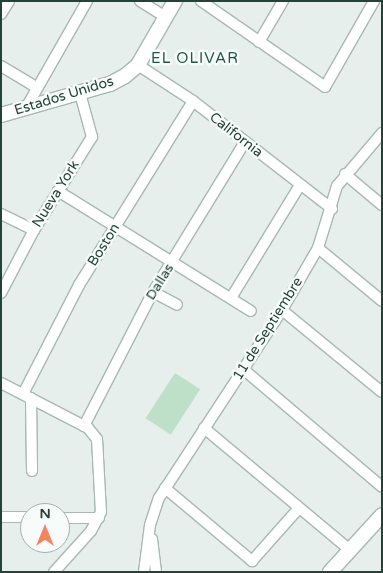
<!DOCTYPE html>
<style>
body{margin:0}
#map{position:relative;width:383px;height:573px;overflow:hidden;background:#e6efeb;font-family:"Varela Round",sans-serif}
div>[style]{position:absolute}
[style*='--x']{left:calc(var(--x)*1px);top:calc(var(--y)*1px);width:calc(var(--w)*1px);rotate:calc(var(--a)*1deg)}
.green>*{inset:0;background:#bfe0c8;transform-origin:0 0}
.roads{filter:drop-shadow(1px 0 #a8b8b2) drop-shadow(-1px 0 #a8b8b2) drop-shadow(0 1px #a8b8b2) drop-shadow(0 -1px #a8b8b2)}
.street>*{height:10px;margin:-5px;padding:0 5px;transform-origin:5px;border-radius:5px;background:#fff}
.secondary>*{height:14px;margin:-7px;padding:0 7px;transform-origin:7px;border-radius:7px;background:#fff}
span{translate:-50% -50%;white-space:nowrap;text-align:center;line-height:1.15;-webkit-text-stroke:5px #f7fbf9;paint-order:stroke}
.street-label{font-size:14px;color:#24423a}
.neighbourhood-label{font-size:15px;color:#1f5548;letter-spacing:1px}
.frame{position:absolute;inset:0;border:2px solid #24423a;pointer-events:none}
.north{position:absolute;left:20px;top:503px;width:50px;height:50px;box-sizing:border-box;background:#f7fbf9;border:1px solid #a3b1ad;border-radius:50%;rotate:0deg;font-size:14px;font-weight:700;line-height:20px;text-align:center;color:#24423a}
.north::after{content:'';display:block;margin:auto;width:18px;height:22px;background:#f4845f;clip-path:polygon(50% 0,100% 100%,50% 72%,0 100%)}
</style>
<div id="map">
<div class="green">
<div style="left:175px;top:373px;width:30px;height:54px;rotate:33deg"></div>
</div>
<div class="roads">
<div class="street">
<div style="--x:140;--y:1;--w:31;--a:32"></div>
<div style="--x:201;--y:1;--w:151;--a:34.7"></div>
<div style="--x:325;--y:87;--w:99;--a:-60.3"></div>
<div style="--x:1;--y:14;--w:15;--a:-58"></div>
<div style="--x:259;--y:42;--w:48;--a:-59.7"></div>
<div style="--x:138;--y:65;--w:66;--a:33.2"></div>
<div style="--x:193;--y:101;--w:176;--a:37.8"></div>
<div style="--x:1;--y:66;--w:41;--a:31"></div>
<div style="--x:26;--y:108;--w:123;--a:-60.3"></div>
<div style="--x:345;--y:174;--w:48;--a:40"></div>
<div style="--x:58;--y:191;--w:227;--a:31.9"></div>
<div style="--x:1;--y:214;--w:37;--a:26"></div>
<div style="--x:318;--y:248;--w:83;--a:39.6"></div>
<div style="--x:153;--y:292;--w:27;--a:28"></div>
<div style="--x:1;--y:293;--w:71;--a:-62.4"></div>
<div style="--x:34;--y:230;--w:110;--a:-58.1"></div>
<div style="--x:92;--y:137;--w:46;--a:-105.3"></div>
<div style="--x:231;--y:298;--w:132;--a:-58.6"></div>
<div style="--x:282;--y:310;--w:129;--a:39.4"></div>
<div style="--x:243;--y:369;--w:182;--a:40.3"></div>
<div style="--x:1;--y:383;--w:98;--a:27.3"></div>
<div style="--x:88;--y:428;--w:14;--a:51"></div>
<div style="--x:97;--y:439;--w:73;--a:86.9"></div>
<div style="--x:101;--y:512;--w:21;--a:118"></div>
<div style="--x:91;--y:531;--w:55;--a:132.1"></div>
<div style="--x:23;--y:394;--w:123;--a:-62.8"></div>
<div style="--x:79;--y:285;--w:216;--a:-58.2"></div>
<div style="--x:31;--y:398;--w:73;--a:89.2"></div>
<div style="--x:84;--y:426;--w:151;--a:-62.8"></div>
<div style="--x:153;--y:292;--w:176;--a:-58.5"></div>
<div style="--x:204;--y:428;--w:192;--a:39.9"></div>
<div style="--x:165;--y:488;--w:114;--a:40"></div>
<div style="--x:252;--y:561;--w:71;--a:-48.4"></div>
<div style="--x:1;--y:517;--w:29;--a:0"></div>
<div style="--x:60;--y:518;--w:39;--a:0"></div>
<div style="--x:152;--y:539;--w:33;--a:83"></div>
<div style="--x:144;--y:572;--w:47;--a:-82.7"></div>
<div style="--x:150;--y:525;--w:28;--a:-72"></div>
<div style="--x:159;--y:498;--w:225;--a:-56.8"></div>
<div style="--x:282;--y:310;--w:72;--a:-59.9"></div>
<div style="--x:318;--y:248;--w:65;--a:-73"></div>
<div style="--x:337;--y:186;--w:70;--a:-49.7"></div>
</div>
<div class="secondary">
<div style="--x:1;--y:115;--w:113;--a:-15.9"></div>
<div style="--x:110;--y:84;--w:17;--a:-28"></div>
<div style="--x:125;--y:76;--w:17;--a:-40"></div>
<div style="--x:138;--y:65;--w:74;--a:-60"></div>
<div style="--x:330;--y:572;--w:77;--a:-47.6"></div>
</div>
</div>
<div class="street-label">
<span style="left:64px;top:96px;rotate:-17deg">Estados Unidos</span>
<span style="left:236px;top:135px;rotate:38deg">California</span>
<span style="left:56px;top:194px;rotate:-58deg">Nueva York</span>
<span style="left:104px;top:245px;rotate:-58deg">Boston</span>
<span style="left:160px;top:282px;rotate:-58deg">Dallas</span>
<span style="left:268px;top:329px;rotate:-58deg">11 de Septiembre</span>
</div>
<div class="neighbourhood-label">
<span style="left:195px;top:59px">EL OLIVAR</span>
</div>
<div class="frame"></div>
<div class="north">N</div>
</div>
